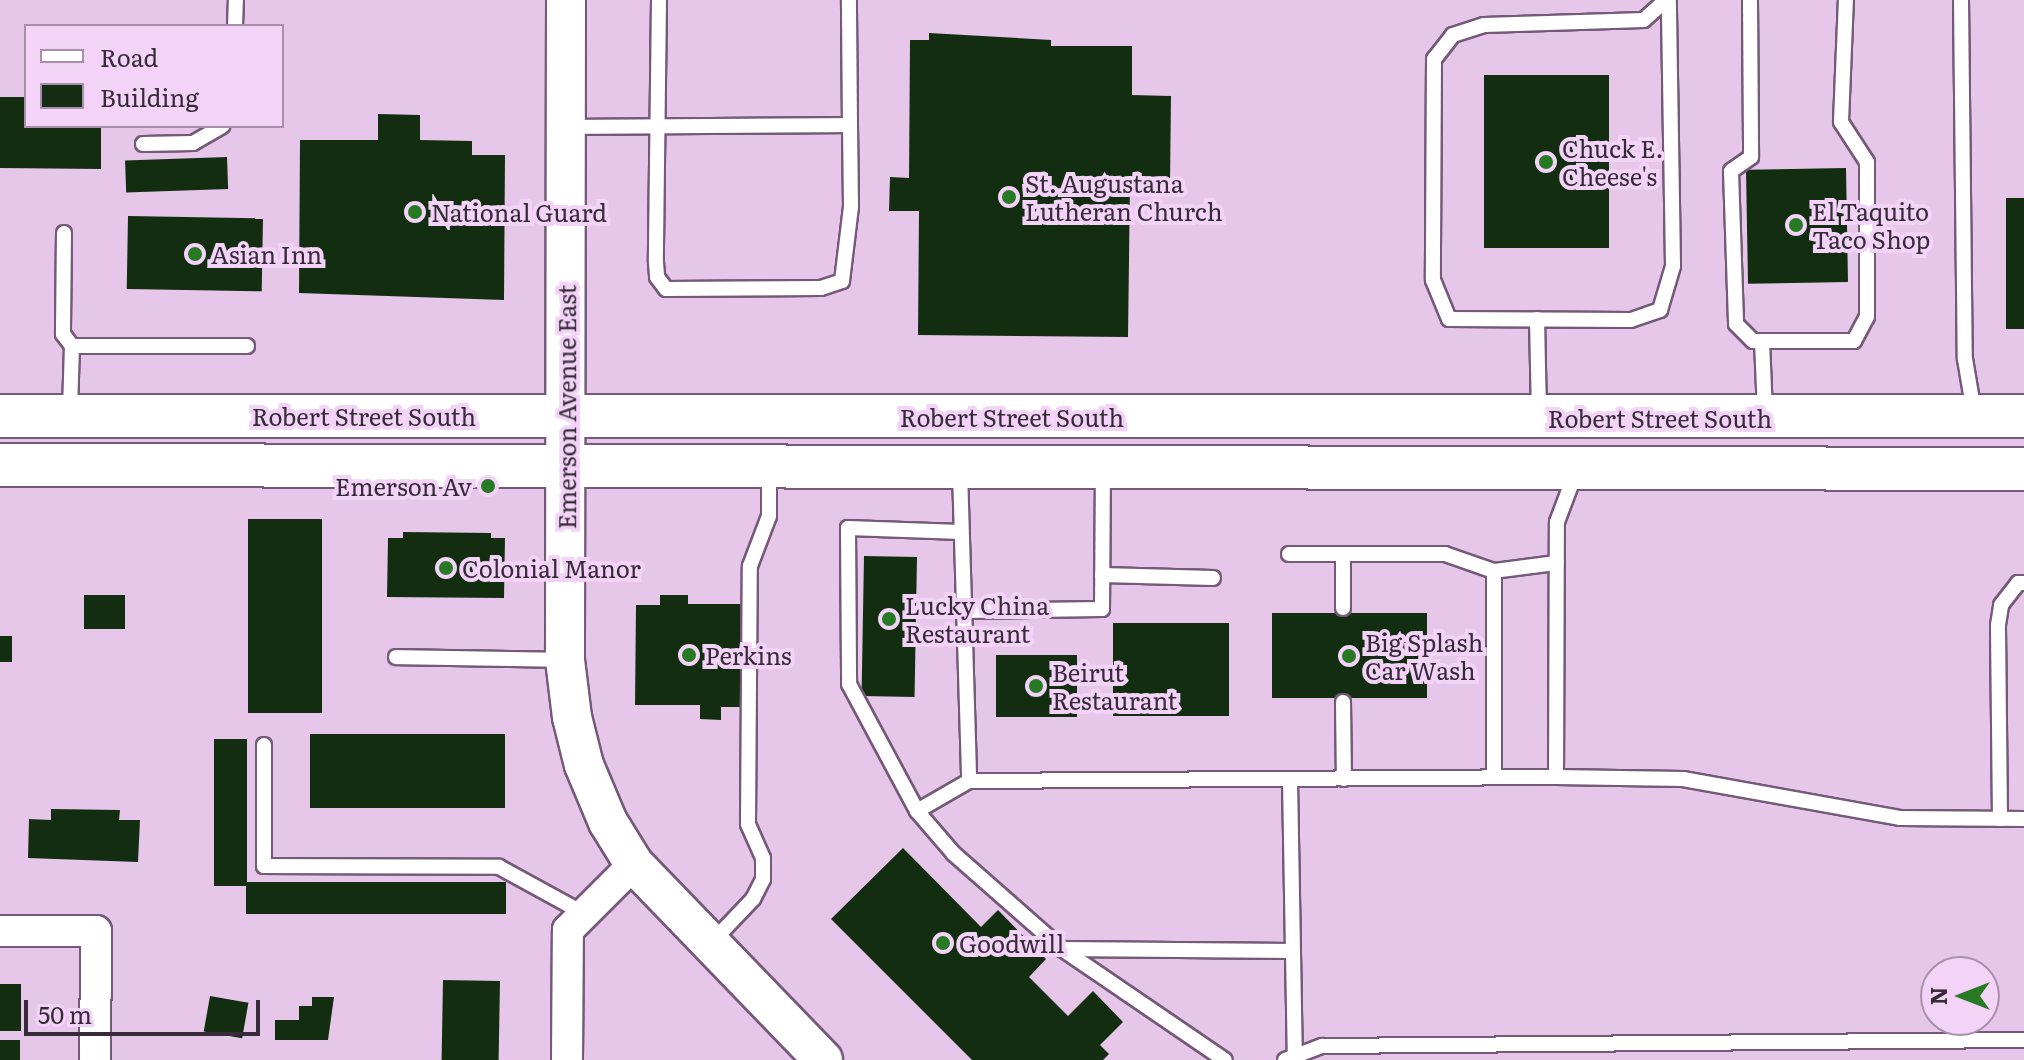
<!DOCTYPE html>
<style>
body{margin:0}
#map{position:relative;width:2024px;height:1060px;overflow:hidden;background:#e6c7ea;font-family:Literata,serif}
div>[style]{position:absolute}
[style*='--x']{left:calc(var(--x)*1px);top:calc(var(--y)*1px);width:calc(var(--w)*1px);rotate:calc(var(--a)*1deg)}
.building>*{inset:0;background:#132d11;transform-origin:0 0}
.roads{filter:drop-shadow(2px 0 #745978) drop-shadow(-2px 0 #745978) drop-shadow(0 2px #745978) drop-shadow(0 -2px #745978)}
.service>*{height:14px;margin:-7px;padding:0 7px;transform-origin:7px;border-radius:7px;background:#fff}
.minor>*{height:30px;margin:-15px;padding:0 15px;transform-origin:15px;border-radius:15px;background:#fff}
.tertiary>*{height:38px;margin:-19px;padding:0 19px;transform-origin:19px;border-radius:19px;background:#fff}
.secondary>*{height:42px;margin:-21px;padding:0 21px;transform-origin:21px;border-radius:21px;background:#fff}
.dots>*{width:22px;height:22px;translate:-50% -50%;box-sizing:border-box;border:4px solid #f3d4f8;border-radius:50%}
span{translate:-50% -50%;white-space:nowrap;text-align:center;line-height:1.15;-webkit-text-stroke:8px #f3d4f8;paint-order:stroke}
.poi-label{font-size:24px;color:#372b39}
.left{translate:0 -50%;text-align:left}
.right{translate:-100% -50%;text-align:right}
.street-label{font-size:24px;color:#372b39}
.legend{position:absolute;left:24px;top:24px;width:260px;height:104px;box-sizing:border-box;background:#f3d4f8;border:2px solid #a890ac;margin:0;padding:10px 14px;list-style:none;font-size:24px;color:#372b39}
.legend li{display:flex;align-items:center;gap:16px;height:40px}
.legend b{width:40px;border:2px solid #a890ac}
.north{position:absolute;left:1920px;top:956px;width:80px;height:80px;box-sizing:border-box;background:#f3d4f8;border:2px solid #a890ac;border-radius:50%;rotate:270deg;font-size:22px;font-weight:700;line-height:32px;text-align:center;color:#372b39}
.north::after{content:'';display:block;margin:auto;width:28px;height:36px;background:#287923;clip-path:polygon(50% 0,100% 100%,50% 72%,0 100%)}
.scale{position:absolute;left:24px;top:1000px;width:236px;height:36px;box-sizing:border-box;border:4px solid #372b39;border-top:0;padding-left:10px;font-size:24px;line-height:28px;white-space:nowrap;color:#372b39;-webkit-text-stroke:6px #f3d4f8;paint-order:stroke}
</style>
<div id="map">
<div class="building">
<div style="clip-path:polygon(929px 33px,1051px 40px,1051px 46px,1132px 46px,1132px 95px,1171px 96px,1170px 183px,1130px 182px,1128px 337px,918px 335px,919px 211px,889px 211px,890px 177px,909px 178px,910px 40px,929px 40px)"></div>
<div style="left:1484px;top:75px;width:125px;height:173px"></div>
<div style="clip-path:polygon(0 97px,26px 97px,26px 126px,101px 126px,101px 169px,0 168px)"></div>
<div style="clip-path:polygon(378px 114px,420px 115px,420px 140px,472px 141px,472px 155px,505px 155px,504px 300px,299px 293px,300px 140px,378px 140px)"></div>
<div style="left:227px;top:157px;width:32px;height:102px;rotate:88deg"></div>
<div style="left:1846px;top:168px;width:114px;height:100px;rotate:89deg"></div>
<div style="left:2006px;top:198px;width:18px;height:131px"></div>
<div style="left:128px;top:216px;width:135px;height:73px;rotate:1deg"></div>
<div style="left:248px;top:519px;width:74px;height:194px"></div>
<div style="clip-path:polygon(403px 532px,491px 533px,491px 538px,505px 538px,504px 598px,387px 597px,388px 538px,403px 538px)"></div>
<div style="left:864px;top:556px;width:53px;height:140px;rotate:1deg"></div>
<div style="left:84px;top:595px;width:41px;height:34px"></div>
<div style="clip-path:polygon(660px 595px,688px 595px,688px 604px,744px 604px,743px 707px,721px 707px,721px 720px,700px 719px,700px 705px,635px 705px,636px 605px,660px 605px)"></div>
<div style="left:1427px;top:613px;width:85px;height:155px;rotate:90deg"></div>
<div style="left:1113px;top:623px;width:116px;height:93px"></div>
<div style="left:0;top:636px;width:12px;height:26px"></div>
<div style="left:1077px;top:655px;width:62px;height:81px;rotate:90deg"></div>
<div style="left:505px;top:734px;width:74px;height:195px;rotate:90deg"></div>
<div style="left:214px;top:739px;width:33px;height:147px"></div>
<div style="clip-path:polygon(51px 809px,120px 810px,119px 820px,140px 820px,138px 862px,28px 858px,29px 819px,51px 820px)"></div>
<div style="clip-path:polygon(903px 848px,981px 927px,998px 910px,1046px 959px,1029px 977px,1068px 1016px,1093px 991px,1123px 1022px,1100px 1045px,1109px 1054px,1103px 1060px,972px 1060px,831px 919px)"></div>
<div style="left:506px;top:882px;width:32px;height:260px;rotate:90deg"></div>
<div style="left:443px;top:980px;width:57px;height:80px;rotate:1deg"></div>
<div style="left:0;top:984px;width:21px;height:47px"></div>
<div style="left:210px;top:996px;width:39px;height:36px;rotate:10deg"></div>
<div style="clip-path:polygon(312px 997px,334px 997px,328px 1040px,275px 1040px,275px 1020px,299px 1020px,299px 1006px,312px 1006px)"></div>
<div style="left:0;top:1040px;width:20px;height:20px"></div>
</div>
<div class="roads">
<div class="service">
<div style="--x:659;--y:0;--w:262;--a:90.7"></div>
<div style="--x:656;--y:262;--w:15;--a:86"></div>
<div style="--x:657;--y:277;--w:15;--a:53"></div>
<div style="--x:666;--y:289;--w:155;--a:-0.4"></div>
<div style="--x:821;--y:288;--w:22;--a:-18"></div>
<div style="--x:842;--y:281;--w:75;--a:-83.1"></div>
<div style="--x:851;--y:207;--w:82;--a:-90.7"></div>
<div style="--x:1666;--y:0;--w:30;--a:138"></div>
<div style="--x:1644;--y:20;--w:160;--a:178.2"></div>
<div style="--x:1484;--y:25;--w:33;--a:162"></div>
<div style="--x:1453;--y:35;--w:31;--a:128"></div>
<div style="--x:1434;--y:59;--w:221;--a:90.3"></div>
<div style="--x:1433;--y:280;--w:42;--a:67.7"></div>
<div style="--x:1449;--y:319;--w:182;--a:0.3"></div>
<div style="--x:1631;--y:320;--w:31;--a:-19"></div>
<div style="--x:1660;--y:310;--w:46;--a:-73.5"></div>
<div style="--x:1673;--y:266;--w:266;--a:-90.9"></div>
<div style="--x:1750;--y:0;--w:157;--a:89.6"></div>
<div style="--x:1751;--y:157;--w:24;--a:145"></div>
<div style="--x:1731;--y:171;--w:153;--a:88.1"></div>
<div style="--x:1736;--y:324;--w:24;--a:45"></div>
<div style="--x:1753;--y:341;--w:101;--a:0"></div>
<div style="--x:1854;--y:341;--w:27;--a:-62"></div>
<div style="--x:1867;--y:317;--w:155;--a:-90"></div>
<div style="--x:1867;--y:162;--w:48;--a:-123"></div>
<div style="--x:1841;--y:122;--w:122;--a:-87.7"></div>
<div style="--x:1961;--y:0;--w:359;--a:89.4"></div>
<div style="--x:1965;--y:359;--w:54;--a:80.4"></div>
<div style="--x:235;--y:26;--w:26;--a:-88"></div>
<div style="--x:566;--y:127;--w:284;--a:-0.4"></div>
<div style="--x:850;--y:125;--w:125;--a:-90.5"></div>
<div style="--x:143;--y:144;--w:50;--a:-1.1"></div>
<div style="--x:193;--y:143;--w:34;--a:-30"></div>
<div style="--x:64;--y:233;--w:101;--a:90.6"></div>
<div style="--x:63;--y:334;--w:15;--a:53"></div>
<div style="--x:72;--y:346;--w:65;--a:91.8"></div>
<div style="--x:1537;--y:319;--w:95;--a:88.8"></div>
<div style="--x:1762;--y:341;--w:73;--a:87.6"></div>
<div style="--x:72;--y:346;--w:175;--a:0"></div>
<div style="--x:960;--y:471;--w:310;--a:88.3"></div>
<div style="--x:969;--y:781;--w:587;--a:-0.39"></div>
<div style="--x:1556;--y:777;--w:255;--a:-89.8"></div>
<div style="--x:1557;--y:522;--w:51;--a:-69.4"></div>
<div style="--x:961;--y:532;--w:113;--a:-178"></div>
<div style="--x:848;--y:528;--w:156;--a:89.6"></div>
<div style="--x:849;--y:684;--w:144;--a:61.8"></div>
<div style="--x:917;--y:811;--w:57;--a:49.3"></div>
<div style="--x:954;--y:854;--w:144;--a:41.3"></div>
<div style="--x:1062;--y:949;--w:231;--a:0.5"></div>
<div style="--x:1289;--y:554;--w:156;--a:0"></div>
<div style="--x:1445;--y:554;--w:52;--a:19.1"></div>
<div style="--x:1494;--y:571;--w:206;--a:90"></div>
<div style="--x:1343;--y:554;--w:54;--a:90"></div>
<div style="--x:1494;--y:571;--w:63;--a:-7.4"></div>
<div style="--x:1102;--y:575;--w:111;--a:1.5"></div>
<div style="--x:963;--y:611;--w:139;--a:-0.8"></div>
<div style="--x:1102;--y:609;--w:136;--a:-89.6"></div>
<div style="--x:396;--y:657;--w:168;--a:1"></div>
<div style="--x:1343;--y:702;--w:77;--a:89.3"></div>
<div style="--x:264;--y:745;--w:121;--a:90"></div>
<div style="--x:264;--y:866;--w:235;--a:0.2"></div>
<div style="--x:499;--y:867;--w:98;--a:28.7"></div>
<div style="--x:1556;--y:777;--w:127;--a:0.9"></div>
<div style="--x:1683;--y:779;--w:220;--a:10.2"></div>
<div style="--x:1900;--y:818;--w:124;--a:0.5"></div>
<div style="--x:1290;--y:780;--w:277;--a:89"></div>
<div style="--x:917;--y:811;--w:60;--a:-30"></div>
<div style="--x:2000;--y:819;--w:194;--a:-90.6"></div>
<div style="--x:1998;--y:625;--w:20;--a:-81"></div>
<div style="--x:2001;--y:605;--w:28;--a:-52"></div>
<div style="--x:2018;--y:583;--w:6;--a:0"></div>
<div style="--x:712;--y:942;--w:59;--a:-46.4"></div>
<div style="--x:753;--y:899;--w:22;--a:-63"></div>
<div style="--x:763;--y:879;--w:21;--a:-90"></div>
<div style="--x:763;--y:858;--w:37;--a:-114"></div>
<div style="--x:748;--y:824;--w:258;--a:-89.6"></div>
<div style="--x:750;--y:566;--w:53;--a:-69.2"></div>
<div style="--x:769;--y:516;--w:47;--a:-90"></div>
<div style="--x:1062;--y:949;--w:197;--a:34.3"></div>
<div style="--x:1285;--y:1060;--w:40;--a:-21"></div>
<div style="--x:1322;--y:1046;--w:702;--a:-0.49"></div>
</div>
<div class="minor">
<div style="--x:0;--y:931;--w:96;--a:0"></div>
<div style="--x:96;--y:931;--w:129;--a:90.4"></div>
<div style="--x:567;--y:1060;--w:130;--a:-89.6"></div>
<div style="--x:568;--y:930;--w:93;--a:-45"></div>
</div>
<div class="tertiary">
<div style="--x:566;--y:0;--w:660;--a:90.09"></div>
<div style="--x:565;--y:660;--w:57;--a:83"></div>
<div style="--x:572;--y:717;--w:49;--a:76"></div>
<div style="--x:584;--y:765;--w:62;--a:67.2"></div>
<div style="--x:608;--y:822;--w:49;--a:58.2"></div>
<div style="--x:634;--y:864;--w:272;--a:46"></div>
</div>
<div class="secondary">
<div style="--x:0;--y:416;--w:2024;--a:0"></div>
<div style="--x:0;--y:465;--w:2024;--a:0.11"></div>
</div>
</div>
<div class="dots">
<div style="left:1546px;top:162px;background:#287923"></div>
<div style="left:1009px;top:197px;background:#287923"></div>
<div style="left:415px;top:212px;background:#287923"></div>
<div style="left:1796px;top:225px;background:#287923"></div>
<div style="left:195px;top:254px;background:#287923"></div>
<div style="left:488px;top:486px;background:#287923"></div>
<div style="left:446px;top:568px;background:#287923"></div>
<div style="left:889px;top:619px;background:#287923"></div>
<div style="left:689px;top:655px;background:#287923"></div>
<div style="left:1349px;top:656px;background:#287923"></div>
<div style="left:1036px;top:686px;background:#287923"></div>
<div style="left:943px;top:943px;background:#287923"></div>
</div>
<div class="poi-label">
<span class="left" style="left:1562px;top:162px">Chuck E.<br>Cheese's</span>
<span class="left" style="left:1025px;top:197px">St. Augustana<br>Lutheran Church</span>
<span class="left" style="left:1812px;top:225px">El Taquito<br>Taco Shop</span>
<span class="left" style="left:431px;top:212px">National Guard</span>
<span class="left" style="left:211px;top:254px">Asian Inn</span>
<span class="right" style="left:472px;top:486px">Emerson Av</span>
<span class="left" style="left:462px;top:568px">Colonial Manor</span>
<span class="left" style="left:905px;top:619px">Lucky China<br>Restaurant</span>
<span class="left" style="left:1365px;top:656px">Big Splash<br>Car Wash</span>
<span class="left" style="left:705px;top:655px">Perkins</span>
<span class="left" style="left:1052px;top:686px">Beirut<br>Restaurant</span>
<span class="left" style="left:959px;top:943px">Goodwill</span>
</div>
<div class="street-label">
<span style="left:566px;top:407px;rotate:-90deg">Emerson Avenue East</span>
<span style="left:364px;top:416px">Robert Street South</span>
<span style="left:1012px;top:417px">Robert Street South</span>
<span style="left:1660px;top:418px">Robert Street South</span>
</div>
<ul class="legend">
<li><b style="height:10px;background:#fff"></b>Road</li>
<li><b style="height:22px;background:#132d11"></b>Building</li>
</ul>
<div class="north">N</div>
<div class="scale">50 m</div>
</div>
